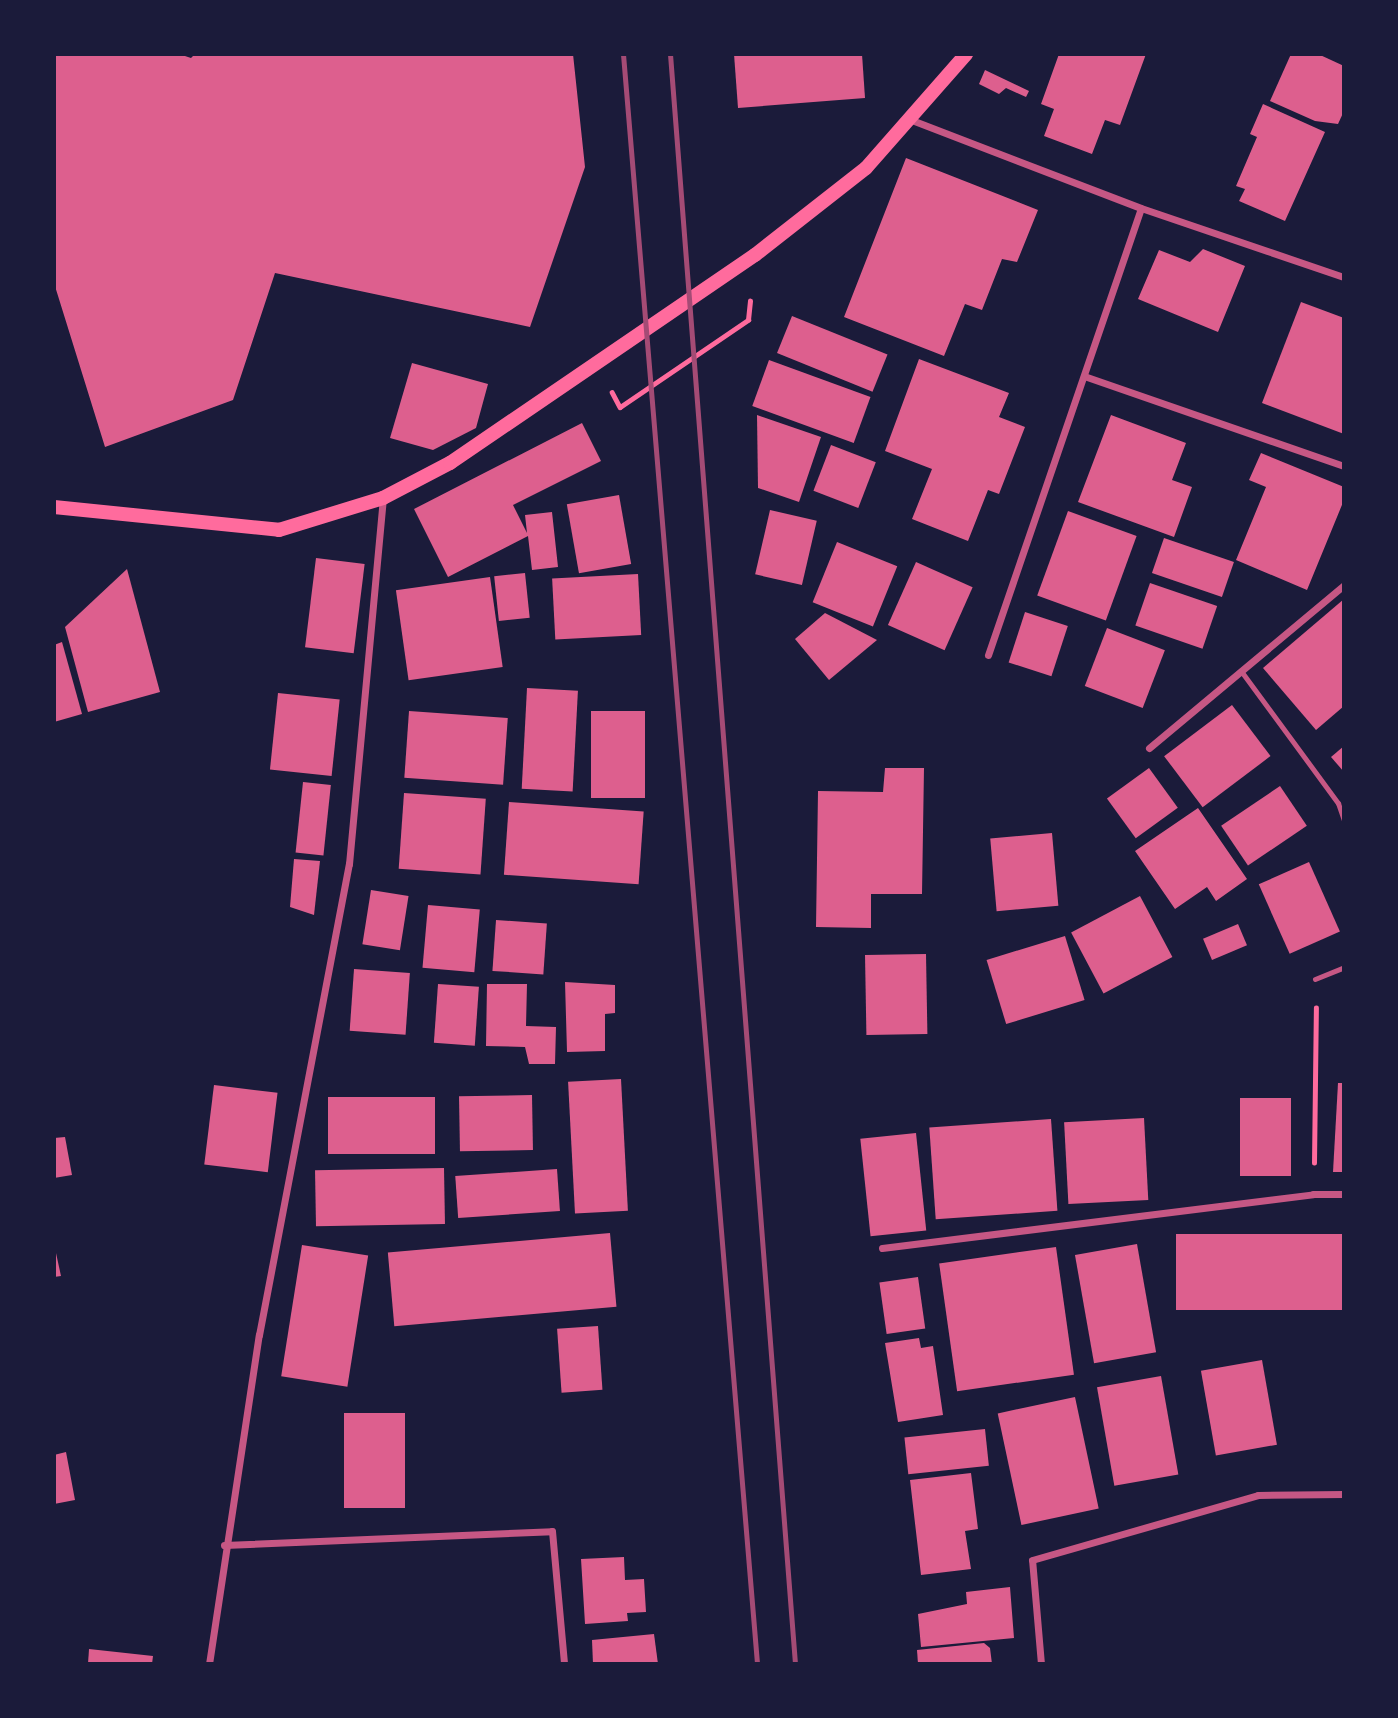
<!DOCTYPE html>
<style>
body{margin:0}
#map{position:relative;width:1398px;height:1718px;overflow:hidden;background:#1b1b3a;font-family:Cabin,sans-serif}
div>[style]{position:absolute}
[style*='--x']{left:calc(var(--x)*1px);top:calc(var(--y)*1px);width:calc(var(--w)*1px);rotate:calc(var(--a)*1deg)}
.building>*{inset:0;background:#dd5f8e;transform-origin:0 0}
.path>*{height:4.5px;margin:-2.25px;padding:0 2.25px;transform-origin:2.25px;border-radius:2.25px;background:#ff6b9d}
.service>*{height:5px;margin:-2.5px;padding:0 2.5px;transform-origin:2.5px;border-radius:2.5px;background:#c65784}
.minor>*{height:7px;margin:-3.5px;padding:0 3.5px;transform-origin:3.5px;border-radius:3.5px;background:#c65784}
.secondary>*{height:14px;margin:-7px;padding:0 7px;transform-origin:7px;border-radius:7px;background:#ff6b9d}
.rail>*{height:5px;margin:-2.5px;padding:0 2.5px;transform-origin:2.5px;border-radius:2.5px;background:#a44b75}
span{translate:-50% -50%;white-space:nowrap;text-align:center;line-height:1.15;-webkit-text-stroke:5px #1b1b3a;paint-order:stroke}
.frame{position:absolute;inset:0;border:56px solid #1b1b3a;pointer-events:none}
</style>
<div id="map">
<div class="building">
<div style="clip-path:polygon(54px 54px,179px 54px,191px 58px,195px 54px,573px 54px,585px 167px,530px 327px,275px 273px,233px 400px,105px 447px,54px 283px)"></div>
<div style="clip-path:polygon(734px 54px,862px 54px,865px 98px,738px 108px)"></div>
<div style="clip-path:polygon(1059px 54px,1146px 54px,1120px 125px,1105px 120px,1092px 154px,1044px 136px,1054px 109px,1041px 104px)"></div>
<div style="clip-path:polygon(1291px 54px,1318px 54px,1344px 66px,1344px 111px,1338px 124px,1315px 121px,1270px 101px)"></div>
<div style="clip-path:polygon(985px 70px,1029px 91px,1026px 97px,1006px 88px,999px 94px,979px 84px)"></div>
<div style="clip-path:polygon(1263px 104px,1325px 132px,1285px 221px,1239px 201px,1245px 189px,1236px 186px,1257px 137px,1250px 134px)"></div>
<div style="clip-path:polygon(906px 158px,1038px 210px,1017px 262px,1002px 259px,982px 310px,965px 304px,944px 356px,844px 317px)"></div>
<div style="clip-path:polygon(1203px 249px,1245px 266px,1218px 332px,1138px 299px,1159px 250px,1190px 262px)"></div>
<div style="clip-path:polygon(1301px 302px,1344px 318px,1344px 434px,1262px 403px)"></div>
<div style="left:792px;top:316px;width:103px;height:40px;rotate:22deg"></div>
<div style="clip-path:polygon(919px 359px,1009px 393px,999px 417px,1025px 427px,999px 494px,988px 490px,968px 541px,912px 519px,932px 469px,885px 451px)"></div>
<div style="left:769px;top:360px;width:108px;height:49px;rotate:20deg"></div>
<div style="clip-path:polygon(412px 363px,488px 384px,476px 428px,433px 450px,390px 438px)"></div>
<div style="clip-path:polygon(757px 415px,821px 437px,799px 502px,758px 488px)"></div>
<div style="clip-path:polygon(1111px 415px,1186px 443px,1172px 480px,1192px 487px,1174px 537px,1078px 502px)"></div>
<div style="clip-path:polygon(582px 423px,601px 461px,513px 505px,527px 533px,525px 515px,552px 512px,558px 567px,532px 570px,528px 536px,448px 577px,414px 509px)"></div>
<div style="left:831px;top:445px;width:48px;height:49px;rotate:21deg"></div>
<div style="clip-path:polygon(1261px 453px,1344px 487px,1344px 500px,1307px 590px,1236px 560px,1266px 487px,1249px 480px)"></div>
<div style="left:619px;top:495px;width:70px;height:53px;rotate:80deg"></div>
<div style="left:770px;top:510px;width:48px;height:66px;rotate:13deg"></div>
<div style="left:1068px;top:511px;width:73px;height:90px;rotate:20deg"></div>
<div style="left:1164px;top:538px;width:74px;height:37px;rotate:19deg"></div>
<div style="left:837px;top:542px;width:65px;height:65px;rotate:22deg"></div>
<div style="left:316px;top:558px;width:49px;height:90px;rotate:7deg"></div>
<div style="left:916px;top:562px;width:62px;height:69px;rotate:24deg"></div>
<div style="clip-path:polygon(127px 569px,160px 692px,88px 712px,65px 627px)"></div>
<div style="left:525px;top:573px;width:45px;height:31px;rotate:84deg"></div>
<div style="left:638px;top:574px;width:61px;height:86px;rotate:87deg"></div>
<div style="left:490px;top:577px;width:91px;height:95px;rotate:82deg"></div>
<div style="left:1150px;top:583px;width:71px;height:45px;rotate:19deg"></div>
<div style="clip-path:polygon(1344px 599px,1344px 706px,1316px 730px,1263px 668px)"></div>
<div style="left:1025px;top:612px;width:45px;height:53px;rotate:18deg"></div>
<div style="clip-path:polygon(825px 613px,877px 640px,829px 680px,795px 639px)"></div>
<div style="left:1107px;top:628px;width:62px;height:62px;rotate:21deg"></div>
<div style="clip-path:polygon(62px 642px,82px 714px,54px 722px,54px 645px)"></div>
<div style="left:527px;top:688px;width:51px;height:101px;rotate:3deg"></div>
<div style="left:278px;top:693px;width:62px;height:77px;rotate:6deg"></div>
<div style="left:1232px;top:705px;width:64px;height:85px;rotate:53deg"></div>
<div style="left:409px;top:711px;width:99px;height:67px;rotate:4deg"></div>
<div style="left:591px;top:711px;width:54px;height:87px"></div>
<div style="clip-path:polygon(1344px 746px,1344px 772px,1331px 757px)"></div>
<div style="clip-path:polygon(885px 768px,924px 768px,922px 894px,871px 894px,871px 928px,816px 927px,818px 791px,883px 792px)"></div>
<div style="left:1149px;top:768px;width:49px;height:52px;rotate:54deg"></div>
<div style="left:303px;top:782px;width:28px;height:71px;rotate:6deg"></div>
<div style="left:1280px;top:786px;width:48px;height:71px;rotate:56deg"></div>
<div style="left:404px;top:793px;width:82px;height:76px;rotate:4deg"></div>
<div style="left:509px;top:802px;width:135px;height:73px;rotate:4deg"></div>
<div style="clip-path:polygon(1198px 808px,1247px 879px,1216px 901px,1207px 887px,1175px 909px,1135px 851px)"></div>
<div style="left:1052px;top:833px;width:73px;height:62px;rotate:85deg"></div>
<div style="clip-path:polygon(294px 859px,320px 861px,314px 915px,290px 907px)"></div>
<div style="left:1309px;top:862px;width:76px;height:55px;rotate:66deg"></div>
<div style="left:371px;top:890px;width:38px;height:55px;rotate:9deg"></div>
<div style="left:1140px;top:896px;width:69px;height:78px;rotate:62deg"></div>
<div style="left:428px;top:905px;width:52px;height:63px;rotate:5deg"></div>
<div style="left:496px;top:920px;width:51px;height:51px;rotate:4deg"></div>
<div style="left:1238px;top:924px;width:23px;height:38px;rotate:67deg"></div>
<div style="left:1065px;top:936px;width:67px;height:82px;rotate:73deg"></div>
<div style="left:926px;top:954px;width:80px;height:61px;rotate:89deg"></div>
<div style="left:354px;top:969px;width:56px;height:62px;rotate:4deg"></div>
<div style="clip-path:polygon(565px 982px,615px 985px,615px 1013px,605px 1014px,605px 1051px,567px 1052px)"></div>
<div style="left:438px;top:984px;width:41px;height:59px;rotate:4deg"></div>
<div style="clip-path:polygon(487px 984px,527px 984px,526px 1026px,556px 1027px,555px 1064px,529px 1064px,525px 1047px,486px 1046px)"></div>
<div style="left:621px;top:1079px;width:132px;height:53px;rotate:87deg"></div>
<div style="clip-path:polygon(1338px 1083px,1344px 1083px,1344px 1172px,1333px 1172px)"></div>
<div style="left:214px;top:1085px;width:64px;height:80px;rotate:7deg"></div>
<div style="left:532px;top:1095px;width:55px;height:73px;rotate:89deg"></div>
<div style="left:435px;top:1097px;width:57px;height:107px;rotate:90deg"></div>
<div style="left:1240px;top:1098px;width:51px;height:78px"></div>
<div style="left:1144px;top:1118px;width:82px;height:80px;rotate:87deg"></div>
<div style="left:1051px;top:1119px;width:92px;height:122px;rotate:86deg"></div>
<div style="left:916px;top:1133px;width:98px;height:56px;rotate:84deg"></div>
<div style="clip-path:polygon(65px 1137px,72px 1175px,54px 1178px,54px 1138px)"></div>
<div style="left:444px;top:1168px;width:56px;height:129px;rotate:89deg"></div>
<div style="left:557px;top:1169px;width:42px;height:102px;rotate:86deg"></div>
<div style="left:610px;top:1233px;width:74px;height:223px;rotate:85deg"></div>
<div style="left:1344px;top:1234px;width:76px;height:168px;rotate:90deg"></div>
<div style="clip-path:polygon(54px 1244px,61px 1276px,54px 1277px)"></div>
<div style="left:1137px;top:1244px;width:110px;height:63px;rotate:80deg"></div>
<div style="left:302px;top:1245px;width:67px;height:133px;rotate:9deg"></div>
<div style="left:1056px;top:1247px;width:129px;height:118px;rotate:82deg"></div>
<div style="left:918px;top:1277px;width:52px;height:39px;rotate:82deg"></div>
<div style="left:598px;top:1326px;width:64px;height:41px;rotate:86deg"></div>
<div style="clip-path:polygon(919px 1338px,921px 1348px,933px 1346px,943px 1415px,898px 1422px,885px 1343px)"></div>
<div style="left:1262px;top:1360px;width:86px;height:62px;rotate:80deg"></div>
<div style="left:1161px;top:1376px;width:100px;height:65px;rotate:80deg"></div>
<div style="left:1075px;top:1397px;width:114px;height:79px;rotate:78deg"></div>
<div style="left:405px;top:1413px;width:95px;height:61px;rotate:90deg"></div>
<div style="left:985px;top:1429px;width:37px;height:81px;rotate:84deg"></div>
<div style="clip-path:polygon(66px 1452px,75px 1500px,54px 1504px,54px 1455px)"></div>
<div style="clip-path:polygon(971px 1473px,978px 1529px,965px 1531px,971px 1569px,921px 1575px,910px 1480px)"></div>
<div style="clip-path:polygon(624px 1557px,625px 1580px,644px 1579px,646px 1612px,627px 1613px,628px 1621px,585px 1624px,581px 1559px)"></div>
<div style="clip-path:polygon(1010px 1587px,1014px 1638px,921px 1647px,918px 1614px,967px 1604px,966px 1592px)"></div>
<div style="clip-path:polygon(654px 1634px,658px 1664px,593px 1664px,592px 1640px)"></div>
<div style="clip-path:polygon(984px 1643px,990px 1648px,992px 1664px,918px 1664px,917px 1650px)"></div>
<div style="clip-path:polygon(89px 1649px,153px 1656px,152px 1664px,88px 1664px)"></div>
</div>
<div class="path">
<div style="--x:612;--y:392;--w:17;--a:62"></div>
<div style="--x:620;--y:407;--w:155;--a:-34.2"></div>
<div style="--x:748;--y:320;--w:19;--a:-84"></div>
<div style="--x:1314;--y:1163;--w:155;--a:-89.3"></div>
</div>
<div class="service">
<div style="--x:1241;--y:671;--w:164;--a:53.7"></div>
<div style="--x:1338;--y:803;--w:18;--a:71"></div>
<div style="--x:1315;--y:979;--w:31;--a:-22"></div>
</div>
<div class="minor">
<div style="--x:909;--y:119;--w:248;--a:21"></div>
<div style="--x:1141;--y:208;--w:214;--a:18.8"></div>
<div style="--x:1084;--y:376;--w:275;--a:19.1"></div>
<div style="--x:988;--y:655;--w:472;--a:-71.1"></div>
<div style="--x:1149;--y:748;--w:254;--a:-39.9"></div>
<div style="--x:882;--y:1248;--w:434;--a:-7.1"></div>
<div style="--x:1313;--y:1194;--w:31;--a:0"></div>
<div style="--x:224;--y:1545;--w:328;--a:-2.4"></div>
<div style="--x:552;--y:1531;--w:134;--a:84.8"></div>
<div style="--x:209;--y:1664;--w:333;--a:-81.4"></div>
<div style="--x:259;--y:1335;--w:480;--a:-79.2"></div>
<div style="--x:349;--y:864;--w:367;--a:-84.7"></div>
<div style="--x:1041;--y:1664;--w:104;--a:-94.9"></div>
<div style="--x:1032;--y:1560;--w:235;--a:-16"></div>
<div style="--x:1258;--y:1495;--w:86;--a:-0.7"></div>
</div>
<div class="secondary">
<div style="--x:54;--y:507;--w:226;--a:5.8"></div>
<div style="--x:279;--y:530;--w:109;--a:-17.1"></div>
<div style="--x:383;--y:498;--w:76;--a:-27.6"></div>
<div style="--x:450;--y:463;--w:369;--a:-34.3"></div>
<div style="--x:755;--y:255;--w:141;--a:-38.1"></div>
<div style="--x:866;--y:168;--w:152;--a:-48.7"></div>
</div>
<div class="rail">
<div style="--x:623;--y:54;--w:1616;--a:85.24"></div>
<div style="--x:670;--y:54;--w:1615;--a:85.56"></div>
</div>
<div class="frame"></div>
</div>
